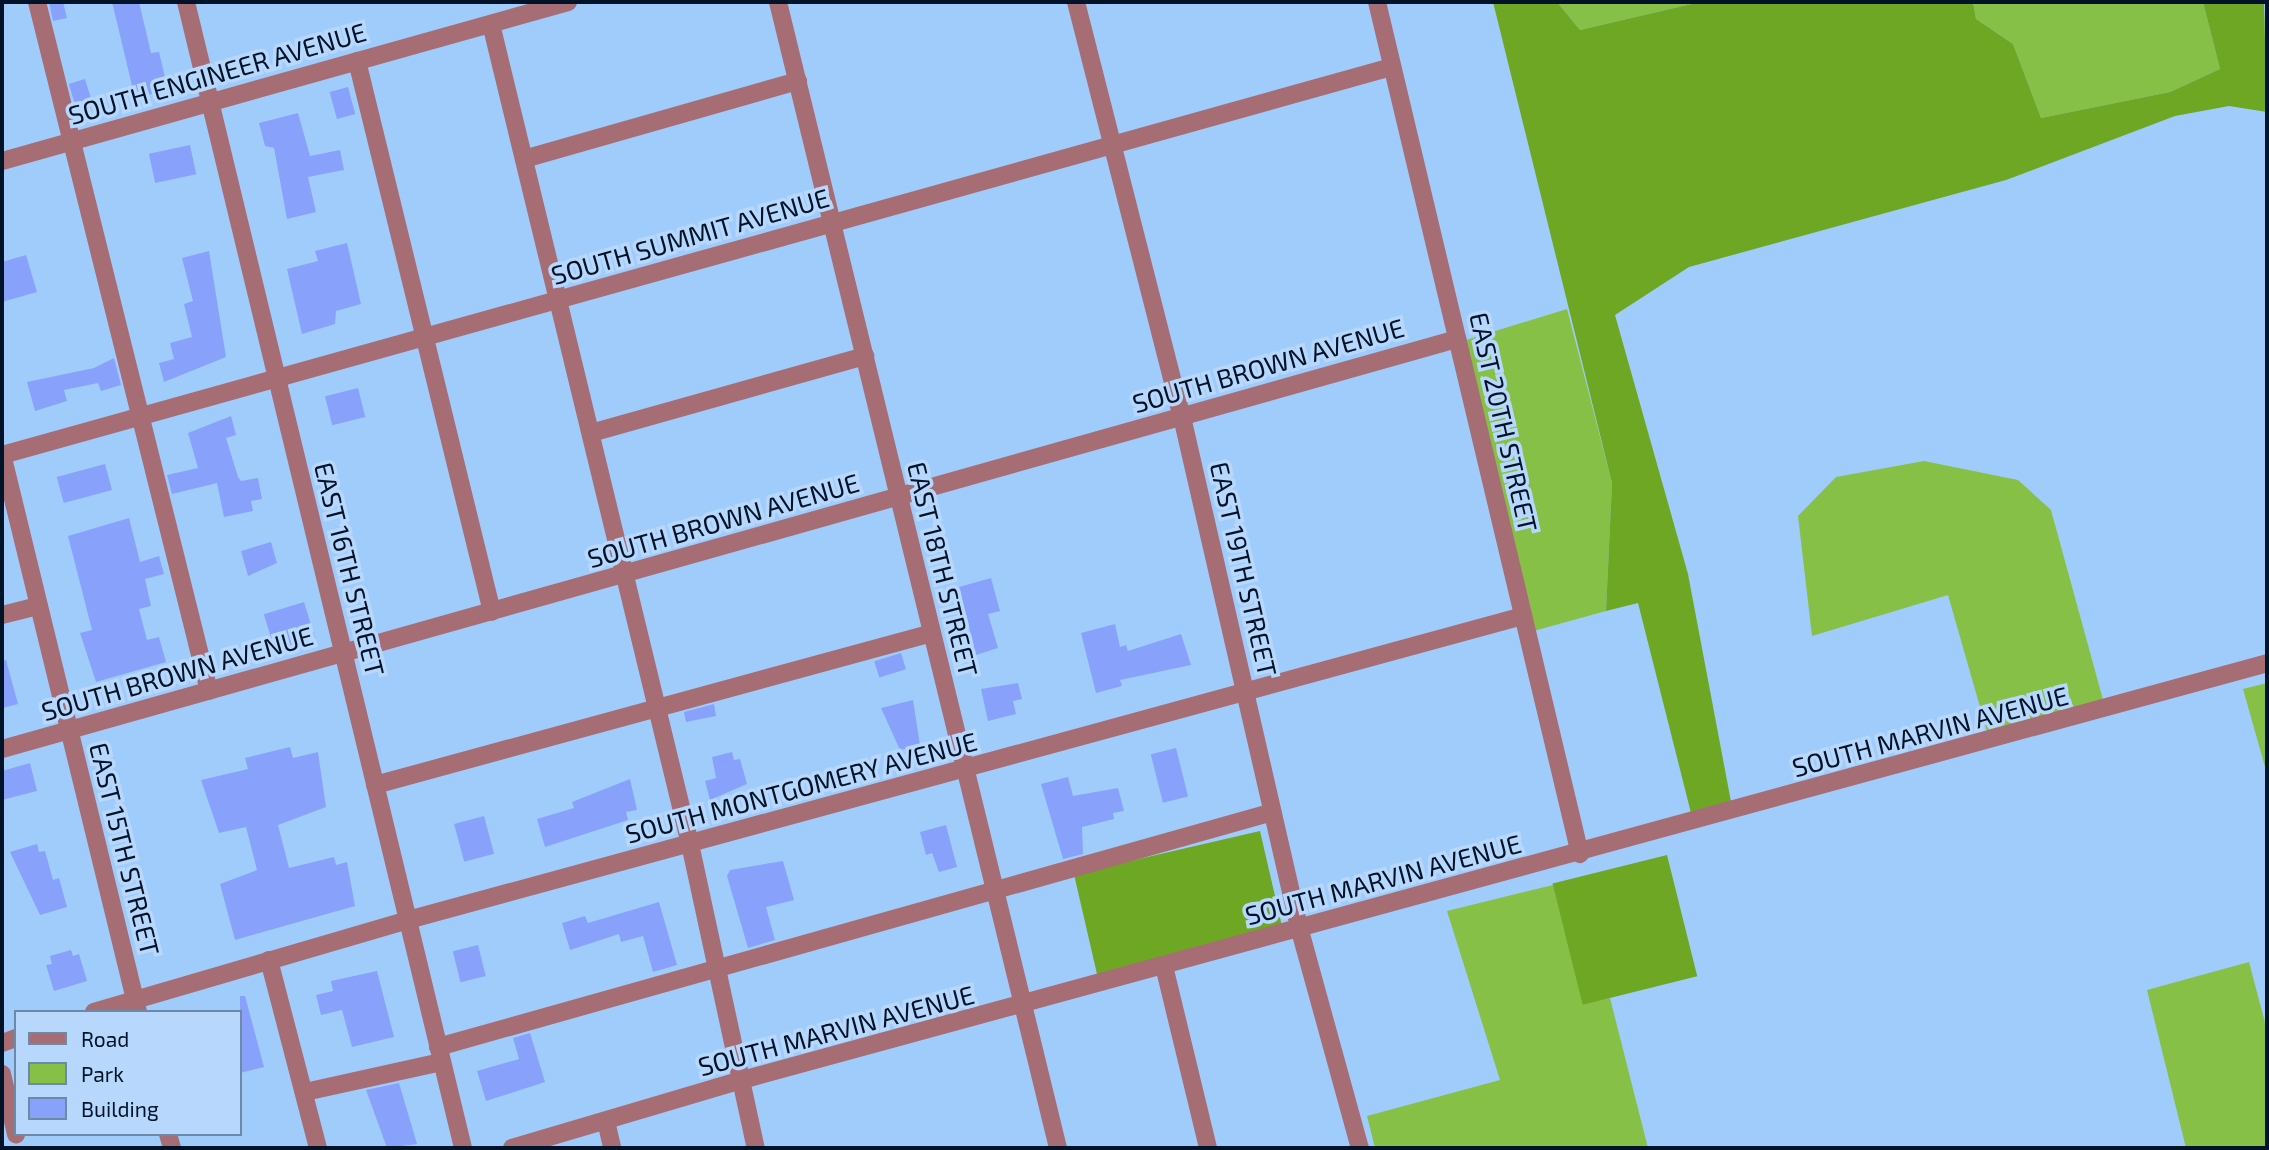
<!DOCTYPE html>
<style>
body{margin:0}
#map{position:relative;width:2269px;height:1150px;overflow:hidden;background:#a0ccfb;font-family:"Exo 2",sans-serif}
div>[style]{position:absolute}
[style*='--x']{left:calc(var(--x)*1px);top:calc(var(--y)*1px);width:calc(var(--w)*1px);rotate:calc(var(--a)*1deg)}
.green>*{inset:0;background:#87c046}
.forest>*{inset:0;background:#6ea724;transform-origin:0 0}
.building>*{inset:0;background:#88a2fb;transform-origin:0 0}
.minor>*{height:18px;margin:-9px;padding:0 9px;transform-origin:9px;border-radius:9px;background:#a76d75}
span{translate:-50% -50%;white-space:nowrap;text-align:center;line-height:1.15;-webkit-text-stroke:7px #b7d8fc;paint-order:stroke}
.street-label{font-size:26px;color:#011328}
.frame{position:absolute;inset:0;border:4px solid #011328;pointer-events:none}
.legend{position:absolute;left:14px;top:1010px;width:228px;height:126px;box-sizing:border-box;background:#b7d8fc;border:2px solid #6e89a7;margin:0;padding:9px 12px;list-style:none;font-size:21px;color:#011328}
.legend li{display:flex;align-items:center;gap:14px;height:35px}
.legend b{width:35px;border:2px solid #6e89a7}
</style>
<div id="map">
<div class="green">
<div style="clip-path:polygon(1557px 2px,1700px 2px,1580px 30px)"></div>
<div style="clip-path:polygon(1973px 2px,2203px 2px,2220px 69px,2170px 92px,2041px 118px,2013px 44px,1976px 19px)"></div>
<div style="clip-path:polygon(1567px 309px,1612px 483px,1606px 611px,1530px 632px,1463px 341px)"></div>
<div style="clip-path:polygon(1924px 461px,2018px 480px,2051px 510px,2105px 707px,1988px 735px,1948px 595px,1812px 636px,1798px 516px,1836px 477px)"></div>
<div style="clip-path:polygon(2267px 683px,2267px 774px,2243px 689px)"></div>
<div style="clip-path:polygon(1553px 885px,1584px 1003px,1610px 998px,1648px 1148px,1375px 1148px,1367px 1116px,1500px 1080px,1447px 911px)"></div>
<div style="clip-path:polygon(2249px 962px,2267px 1030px,2267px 1148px,2186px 1148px,2147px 990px)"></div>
</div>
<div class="forest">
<div style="clip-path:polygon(1493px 2px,1557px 2px,1580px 30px,1700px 2px,1973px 2px,1976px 19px,2013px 44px,2041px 118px,2170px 92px,2220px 69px,2203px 2px,2264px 2px,2267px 112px,2229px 106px,2175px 116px,2006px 180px,1689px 267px,1615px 315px,1688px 574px,1732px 807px,1692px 817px,1638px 603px,1606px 611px,1612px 483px)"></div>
<div style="left:1260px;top:831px;width:106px;height:191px;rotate:77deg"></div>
<div style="left:1667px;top:855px;width:125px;height:118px;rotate:76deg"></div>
</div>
<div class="building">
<div style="clip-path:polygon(49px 2px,63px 2px,67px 18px,53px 21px)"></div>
<div style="clip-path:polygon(112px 2px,139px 2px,151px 53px,159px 52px,168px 90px,135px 98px)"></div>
<div style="left:85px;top:79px;width:28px;height:17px;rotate:73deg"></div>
<div style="left:348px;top:87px;width:28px;height:19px;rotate:75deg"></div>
<div style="clip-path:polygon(298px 113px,310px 156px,340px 150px,344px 170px,308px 177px,316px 212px,287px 219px,274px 148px,265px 146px,259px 123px)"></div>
<div style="left:190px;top:145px;width:30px;height:42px;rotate:78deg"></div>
<div style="clip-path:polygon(347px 243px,361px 304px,336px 311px,335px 324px,302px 334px,287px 269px,318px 261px,315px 251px)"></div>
<div style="clip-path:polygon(209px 251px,226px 357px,164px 382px,159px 363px,174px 359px,170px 343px,192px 337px,184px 304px,193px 301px,182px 258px)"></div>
<div style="clip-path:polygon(26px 255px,37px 292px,2px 302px,2px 262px)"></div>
<div style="clip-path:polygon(114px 358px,121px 385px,101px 391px,98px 383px,64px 390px,67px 401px,35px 411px,27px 382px,94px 368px)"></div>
<div style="left:358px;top:388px;width:30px;height:34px;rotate:76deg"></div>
<div style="clip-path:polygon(231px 416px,236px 435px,226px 438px,238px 477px,241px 481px,258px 478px,262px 499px,251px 501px,253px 511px,224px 517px,217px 483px,172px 494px,167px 475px,198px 468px,188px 433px)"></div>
<div style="left:105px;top:464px;width:27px;height:50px;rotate:75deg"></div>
<div style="clip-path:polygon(129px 518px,140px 562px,159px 556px,164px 574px,145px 579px,151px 606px,139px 609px,147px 640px,159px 637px,166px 662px,96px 682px,80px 633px,92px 630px,68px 536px)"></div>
<div style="clip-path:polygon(271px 542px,277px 563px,248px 576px,241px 551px)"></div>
<div style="clip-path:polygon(991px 578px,1000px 611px,988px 614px,998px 648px,976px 655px,959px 587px)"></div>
<div style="left:304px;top:602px;width:39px;height:42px;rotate:73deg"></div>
<div style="clip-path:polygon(1115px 624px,1120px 647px,1126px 645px,1128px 651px,1181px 634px,1191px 665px,1120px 680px,1122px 686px,1096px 693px,1081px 633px)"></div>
<div style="left:901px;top:653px;width:17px;height:28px;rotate:73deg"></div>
<div style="clip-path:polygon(6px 660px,18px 704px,2px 708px,2px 661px)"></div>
<div style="clip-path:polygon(1018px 683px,1022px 699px,1013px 701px,1016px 714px,988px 721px,981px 689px)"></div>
<div style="clip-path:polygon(913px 700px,920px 745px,900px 750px,881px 708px)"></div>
<div style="clip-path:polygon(714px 704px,716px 716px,686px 722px,684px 712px)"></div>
<div style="clip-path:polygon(290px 747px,293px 758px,318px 752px,326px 807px,278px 825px,289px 868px,334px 857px,336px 865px,347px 862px,355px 906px,235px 940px,220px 884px,257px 870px,246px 827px,219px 833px,201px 780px,248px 769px,245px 758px)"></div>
<div style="left:1176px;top:748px;width:50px;height:26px;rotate:76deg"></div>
<div style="clip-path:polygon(732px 752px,734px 760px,740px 759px,747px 784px,710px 800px,705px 781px,716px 778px,712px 757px)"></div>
<div style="clip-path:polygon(30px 763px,37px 791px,2px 800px,2px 771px)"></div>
<div style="clip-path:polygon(1068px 777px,1073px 796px,1118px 788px,1124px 811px,1113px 813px,1114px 819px,1082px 827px,1083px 854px,1063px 859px,1041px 784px)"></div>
<div style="clip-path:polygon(630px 779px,637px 810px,626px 812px,628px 820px,545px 847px,537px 819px,574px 808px,572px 802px)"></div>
<div style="left:484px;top:816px;width:39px;height:31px;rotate:75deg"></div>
<div style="clip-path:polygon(946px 825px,957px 867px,939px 872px,932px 853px,926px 855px,920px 832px)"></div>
<div style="clip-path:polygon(37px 844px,39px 852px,45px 851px,53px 880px,59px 878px,67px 907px,40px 915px,10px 852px)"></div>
<div style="clip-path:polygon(783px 861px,794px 900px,766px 907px,775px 940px,748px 948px,727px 876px,730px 870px)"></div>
<div style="clip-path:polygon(659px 902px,677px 965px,653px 972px,643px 936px,621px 942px,619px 934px,570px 950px,562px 923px,585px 916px,588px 923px)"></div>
<div style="left:478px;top:945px;width:32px;height:26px;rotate:76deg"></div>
<div style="clip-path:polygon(71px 950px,73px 956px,79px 954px,87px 981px,54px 991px,46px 965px,52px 964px,50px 956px)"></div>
<div style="clip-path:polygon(377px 971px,394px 1037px,352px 1047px,342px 1010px,321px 1015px,316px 995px,333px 991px,331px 981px)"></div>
<div style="clip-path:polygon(240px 996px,245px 996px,264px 1067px,240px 1073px)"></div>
<div style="clip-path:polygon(530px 1033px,545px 1082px,486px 1101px,477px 1071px,519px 1059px,513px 1038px)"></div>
<div style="clip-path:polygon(399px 1083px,417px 1144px,387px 1148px,366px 1090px)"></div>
</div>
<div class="minor">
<div style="--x:37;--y:2;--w:710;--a:75.98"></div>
<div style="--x:186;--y:2;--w:1179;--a:76.41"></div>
<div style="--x:778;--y:2;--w:1180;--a:76.27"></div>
<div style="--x:1076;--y:2;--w:428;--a:75.7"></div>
<div style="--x:1182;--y:417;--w:523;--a:77.08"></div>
<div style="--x:1299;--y:927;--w:229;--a:74.6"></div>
<div style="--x:1377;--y:2;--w:876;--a:76.6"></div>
<div style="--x:491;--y:24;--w:844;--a:76.36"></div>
<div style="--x:690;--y:844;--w:311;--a:77.8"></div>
<div style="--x:357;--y:61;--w:567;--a:76.23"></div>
<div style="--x:524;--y:159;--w:285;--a:-15.9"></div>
<div style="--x:2;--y:161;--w:588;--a:-15.69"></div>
<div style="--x:591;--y:433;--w:285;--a:-15.7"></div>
<div style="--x:2;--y:454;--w:574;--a:76.3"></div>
<div style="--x:2;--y:455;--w:1443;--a:-15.6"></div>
<div style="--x:2;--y:615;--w:38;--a:-14"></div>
<div style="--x:2;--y:749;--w:1512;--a:-15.74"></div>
<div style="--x:375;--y:785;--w:577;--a:-15.26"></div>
<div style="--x:269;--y:960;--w:194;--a:75.4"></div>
<div style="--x:1164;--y:966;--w:187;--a:76.4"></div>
<div style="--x:94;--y:1012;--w:327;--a:-16.3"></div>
<div style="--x:408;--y:920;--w:1156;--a:-15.25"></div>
<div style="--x:2;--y:1043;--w:15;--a:-20"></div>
<div style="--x:438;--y:1047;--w:867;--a:-15.72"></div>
<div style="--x:2;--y:1074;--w:62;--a:76.9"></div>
<div style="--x:305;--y:1092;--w:139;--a:-12.4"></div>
<div style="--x:606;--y:1121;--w:28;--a:77"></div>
<div style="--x:168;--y:1134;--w:15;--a:74"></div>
<div style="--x:512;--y:1148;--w:240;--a:-16.5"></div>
<div style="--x:742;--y:1080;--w:1581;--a:-15.29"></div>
</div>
<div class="street-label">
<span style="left:217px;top:73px;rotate:-16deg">SOUTH ENGINEER AVENUE</span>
<span style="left:690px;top:236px;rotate:-16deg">SOUTH SUMMIT AVENUE</span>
<span style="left:1268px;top:365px;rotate:-16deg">SOUTH BROWN AVENUE</span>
<span style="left:1504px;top:422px;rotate:77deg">EAST 20TH STREET</span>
<span style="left:723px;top:520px;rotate:-16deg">SOUTH BROWN AVENUE</span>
<span style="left:350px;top:569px;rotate:76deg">EAST 16TH STREET</span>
<span style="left:943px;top:569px;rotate:76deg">EAST 18TH STREET</span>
<span style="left:1244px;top:569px;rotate:77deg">EAST 19TH STREET</span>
<span style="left:177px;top:673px;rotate:-16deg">SOUTH BROWN AVENUE</span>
<span style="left:1930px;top:731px;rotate:-15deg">SOUTH MARVIN AVENUE</span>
<span style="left:801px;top:787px;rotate:-15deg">SOUTH MONTGOMERY AVENUE</span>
<span style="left:125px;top:849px;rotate:76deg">EAST 15TH STREET</span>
<span style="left:1383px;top:879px;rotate:-15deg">SOUTH MARVIN AVENUE</span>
<span style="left:836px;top:1030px;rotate:-15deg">SOUTH MARVIN AVENUE</span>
</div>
<div class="frame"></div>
<ul class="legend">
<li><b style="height:9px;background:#a76d75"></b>Road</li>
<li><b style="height:19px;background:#87c046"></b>Park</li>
<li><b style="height:19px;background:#88a2fb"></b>Building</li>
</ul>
</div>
